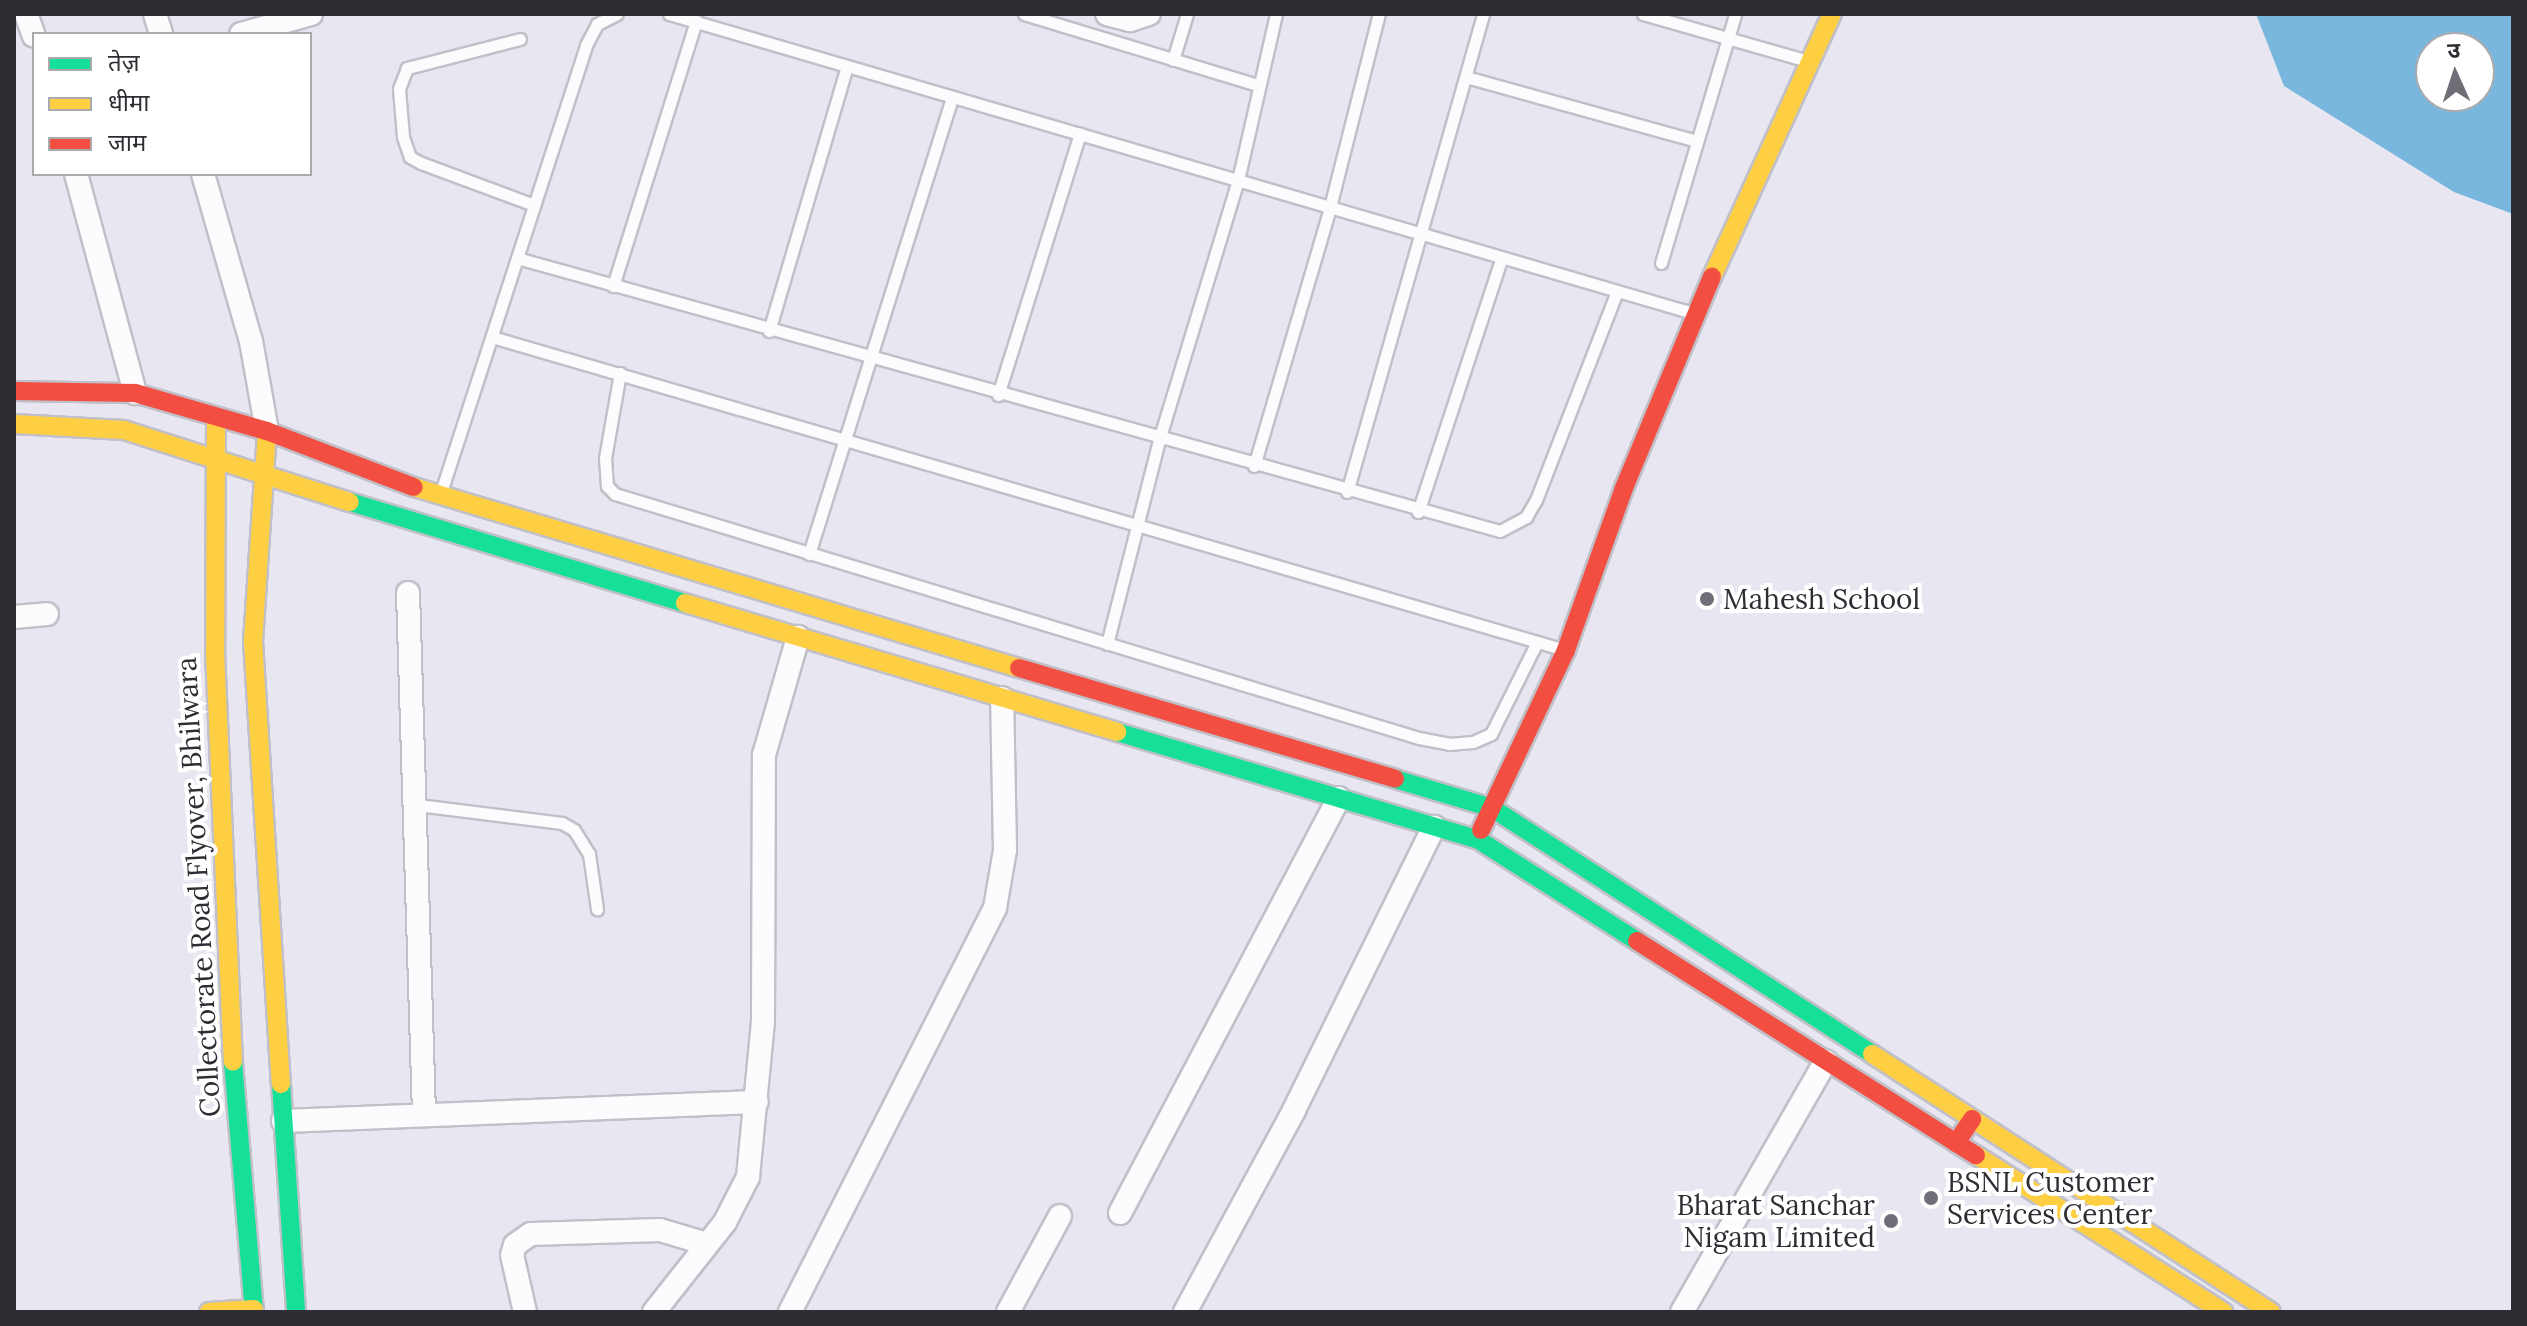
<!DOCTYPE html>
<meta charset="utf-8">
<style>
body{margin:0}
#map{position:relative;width:2527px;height:1326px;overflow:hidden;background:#e8e7f1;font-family:Lora,"Noto Sans Devanagari",serif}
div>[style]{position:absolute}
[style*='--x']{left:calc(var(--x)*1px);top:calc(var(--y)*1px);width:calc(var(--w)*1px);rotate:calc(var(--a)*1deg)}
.water>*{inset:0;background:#79b7df}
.roads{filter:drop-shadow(2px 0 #c1c0c8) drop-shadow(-2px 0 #c1c0c8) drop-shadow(0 2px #c1c0c8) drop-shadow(0 -2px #c1c0c8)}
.lane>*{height:11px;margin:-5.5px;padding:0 5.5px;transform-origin:5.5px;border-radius:5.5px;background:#fcfbfd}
.street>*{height:22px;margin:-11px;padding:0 11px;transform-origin:11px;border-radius:11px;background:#fcfbfd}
.fast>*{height:18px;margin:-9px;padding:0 9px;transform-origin:9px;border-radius:9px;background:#16e098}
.slow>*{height:18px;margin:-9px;padding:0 9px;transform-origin:9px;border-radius:9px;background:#ffcf43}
.jam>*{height:18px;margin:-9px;padding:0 9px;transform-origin:9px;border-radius:9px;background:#f24e42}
.dots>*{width:22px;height:22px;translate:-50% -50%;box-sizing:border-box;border:4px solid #fff;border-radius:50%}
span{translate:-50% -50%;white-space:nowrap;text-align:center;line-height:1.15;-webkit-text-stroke:8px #fff;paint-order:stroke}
.poi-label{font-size:28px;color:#2e2d34}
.left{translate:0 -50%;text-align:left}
.right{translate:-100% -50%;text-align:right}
.street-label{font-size:28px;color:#2e2d34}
.frame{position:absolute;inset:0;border:16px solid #2e2d34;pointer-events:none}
.legend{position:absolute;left:32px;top:32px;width:280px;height:144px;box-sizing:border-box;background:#fff;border:2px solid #ababae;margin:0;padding:10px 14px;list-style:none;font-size:24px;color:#2e2d34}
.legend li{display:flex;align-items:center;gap:16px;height:40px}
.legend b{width:40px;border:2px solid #ababae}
.north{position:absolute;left:2415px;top:32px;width:80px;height:80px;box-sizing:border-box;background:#fff;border:2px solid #ababae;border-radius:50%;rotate:357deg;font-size:22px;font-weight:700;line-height:32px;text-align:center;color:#2e2d34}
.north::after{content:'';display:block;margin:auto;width:28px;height:36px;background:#6f6e76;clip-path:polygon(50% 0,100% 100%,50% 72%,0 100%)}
</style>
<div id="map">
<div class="water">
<div style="clip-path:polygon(evenodd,2256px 14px,2513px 14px,2513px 214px,2454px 192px,2284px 86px,2256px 14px,2431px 48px,2479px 48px,2479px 96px,2431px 96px,2431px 48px)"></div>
</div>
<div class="roads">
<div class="lane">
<div style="--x:669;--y:14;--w:1067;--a:16.28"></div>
<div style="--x:1024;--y:14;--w:244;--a:16.9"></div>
<div style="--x:1643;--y:14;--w:172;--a:15.9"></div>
<div style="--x:520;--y:39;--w:117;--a:165.6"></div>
<div style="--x:407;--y:68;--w:22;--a:111"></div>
<div style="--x:399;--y:89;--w:48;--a:85.2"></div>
<div style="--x:403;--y:137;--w:21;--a:71"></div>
<div style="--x:410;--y:157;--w:13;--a:29"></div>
<div style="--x:421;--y:163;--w:121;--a:20.4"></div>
<div style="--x:1173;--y:60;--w:48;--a:-73.1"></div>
<div style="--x:1466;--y:77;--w:240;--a:15.5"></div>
<div style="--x:517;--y:258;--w:1020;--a:15.52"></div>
<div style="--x:1500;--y:531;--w:30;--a:-28"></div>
<div style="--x:1526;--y:517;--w:20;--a:-60"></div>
<div style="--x:1536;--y:500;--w:224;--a:-68.8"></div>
<div style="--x:1661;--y:263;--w:260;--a:-73.4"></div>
<div style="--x:613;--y:286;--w:278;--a:-72.6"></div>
<div style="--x:769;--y:331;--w:276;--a:-73.6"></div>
<div style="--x:492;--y:337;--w:1115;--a:16.26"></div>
<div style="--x:620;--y:373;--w:86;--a:100"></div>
<div style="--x:605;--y:458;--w:28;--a:86"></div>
<div style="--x:607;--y:486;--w:11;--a:45"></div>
<div style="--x:615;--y:494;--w:840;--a:16.88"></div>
<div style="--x:1419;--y:738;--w:31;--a:11"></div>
<div style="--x:1449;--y:744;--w:24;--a:-5"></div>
<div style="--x:1473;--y:742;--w:20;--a:-24"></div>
<div style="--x:1491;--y:734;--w:103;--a:-63.4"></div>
<div style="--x:998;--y:395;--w:274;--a:-72.6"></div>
<div style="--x:1254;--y:466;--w:270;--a:-73.6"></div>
<div style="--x:1330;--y:207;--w:199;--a:-75.8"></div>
<div style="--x:441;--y:492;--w:470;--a:-72"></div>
<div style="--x:586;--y:45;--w:24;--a:-62"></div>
<div style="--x:597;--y:24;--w:22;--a:-27"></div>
<div style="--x:1347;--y:492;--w:497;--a:-74.1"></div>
<div style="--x:1418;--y:512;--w:268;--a:-71.8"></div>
<div style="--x:809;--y:554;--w:479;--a:-72.6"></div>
<div style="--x:1107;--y:644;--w:211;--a:-75.7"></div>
<div style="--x:1159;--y:440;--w:272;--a:-73.1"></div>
<div style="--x:1238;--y:180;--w:170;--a:-77.1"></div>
<div style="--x:418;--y:805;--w:145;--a:7.1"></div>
<div style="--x:562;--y:823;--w:14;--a:30"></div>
<div style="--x:574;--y:830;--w:28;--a:58"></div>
<div style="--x:589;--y:854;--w:56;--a:81.7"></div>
</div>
<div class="street">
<div style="--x:26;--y:14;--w:23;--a:70"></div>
<div style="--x:155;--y:14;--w:21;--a:73"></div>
<div style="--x:1107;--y:14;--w:24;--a:15"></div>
<div style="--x:1130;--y:20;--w:20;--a:-18"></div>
<div style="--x:241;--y:34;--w:73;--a:-15.9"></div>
<div style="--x:76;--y:174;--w:227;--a:74.9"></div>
<div style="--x:203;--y:174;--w:174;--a:74"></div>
<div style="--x:251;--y:341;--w:91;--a:79.9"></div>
<div style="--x:408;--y:593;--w:522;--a:88.24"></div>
<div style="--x:14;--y:617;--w:33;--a:-5"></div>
<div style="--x:283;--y:1121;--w:474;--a:-2.3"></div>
<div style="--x:1120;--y:1213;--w:469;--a:-62.2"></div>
<div style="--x:525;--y:1312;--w:58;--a:-102.8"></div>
<div style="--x:512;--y:1255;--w:10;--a:-73"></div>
<div style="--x:515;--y:1245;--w:19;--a:-35"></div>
<div style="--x:531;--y:1234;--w:129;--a:-1.8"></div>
<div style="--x:660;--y:1230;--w:49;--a:16.6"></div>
<div style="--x:654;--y:1312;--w:115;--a:-51.7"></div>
<div style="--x:725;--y:1222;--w:51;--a:-62.9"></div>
<div style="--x:748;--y:1177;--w:156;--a:-84.5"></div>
<div style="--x:763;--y:1022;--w:267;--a:-89.8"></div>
<div style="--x:764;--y:755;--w:123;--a:-73.9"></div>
<div style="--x:790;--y:1312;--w:453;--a:-63.1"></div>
<div style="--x:995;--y:908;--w:59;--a:-80.2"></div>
<div style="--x:1005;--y:850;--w:152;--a:-91.1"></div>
<div style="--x:1008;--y:1312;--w:109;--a:-61.6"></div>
<div style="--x:1185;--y:1312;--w:230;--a:-61.6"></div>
<div style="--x:1294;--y:1110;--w:316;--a:-63.7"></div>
<div style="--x:1682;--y:1312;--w:289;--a:-60.2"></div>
</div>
<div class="fast">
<div style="--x:350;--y:502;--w:350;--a:16.8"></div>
<div style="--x:1117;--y:732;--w:376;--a:16.6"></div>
<div style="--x:1477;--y:839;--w:190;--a:32.5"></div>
<div style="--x:1395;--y:779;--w:101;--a:16.6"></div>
<div style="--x:1492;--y:808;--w:453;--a:32.9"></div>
<div style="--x:233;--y:1062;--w:251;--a:85.2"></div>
<div style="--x:281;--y:1084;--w:228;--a:86.2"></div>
</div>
<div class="slow">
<div style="--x:1712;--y:277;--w:289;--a:-65.5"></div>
<div style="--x:216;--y:417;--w:235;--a:90.2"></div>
<div style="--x:215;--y:652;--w:410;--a:87.5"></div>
<div style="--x:14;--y:424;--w:110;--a:3.1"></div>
<div style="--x:124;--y:430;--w:237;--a:17.7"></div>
<div style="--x:267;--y:431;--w:210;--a:93.8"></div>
<div style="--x:253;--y:641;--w:444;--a:86.4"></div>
<div style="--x:414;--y:487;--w:631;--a:16.66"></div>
<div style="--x:685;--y:603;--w:451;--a:16.6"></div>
<div style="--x:1872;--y:1054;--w:475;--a:32.9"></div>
<div style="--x:1976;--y:1155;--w:293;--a:32.4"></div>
<div style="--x:209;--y:1312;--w:45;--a:-3.8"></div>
</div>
<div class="jam">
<div style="--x:14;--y:391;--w:121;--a:0.9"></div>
<div style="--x:135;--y:393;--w:137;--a:16.1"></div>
<div style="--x:267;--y:431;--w:157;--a:20.9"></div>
<div style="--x:1019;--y:668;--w:392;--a:16.4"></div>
<div style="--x:1481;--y:830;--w:199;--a:-64.7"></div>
<div style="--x:1566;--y:650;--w:172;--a:-70.3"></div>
<div style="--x:1624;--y:488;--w:229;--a:-67.4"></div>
<div style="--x:1637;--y:941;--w:401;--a:32.3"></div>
<div style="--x:1956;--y:1143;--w:29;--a:-56"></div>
</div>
</div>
<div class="dots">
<div style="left:1707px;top:599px;background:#6f6e76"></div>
<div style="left:1931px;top:1198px;background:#6f6e76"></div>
<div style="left:1891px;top:1221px;background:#6f6e76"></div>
</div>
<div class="poi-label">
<span class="left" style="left:1723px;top:599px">Mahesh School</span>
<span class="left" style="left:1947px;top:1198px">BSNL Customer<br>Services Center</span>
<span class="right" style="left:1875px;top:1221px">Bharat Sanchar<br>Nigam Limited</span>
</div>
<div class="street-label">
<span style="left:198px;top:887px;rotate:-93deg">Collectorate Road Flyover, Bhilwara</span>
</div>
<div class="frame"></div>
<ul class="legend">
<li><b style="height:10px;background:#16e098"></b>तेज़</li>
<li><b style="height:10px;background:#ffcf43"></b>धीमा</li>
<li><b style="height:10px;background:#f24e42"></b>जाम</li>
</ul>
<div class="north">उ</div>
</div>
